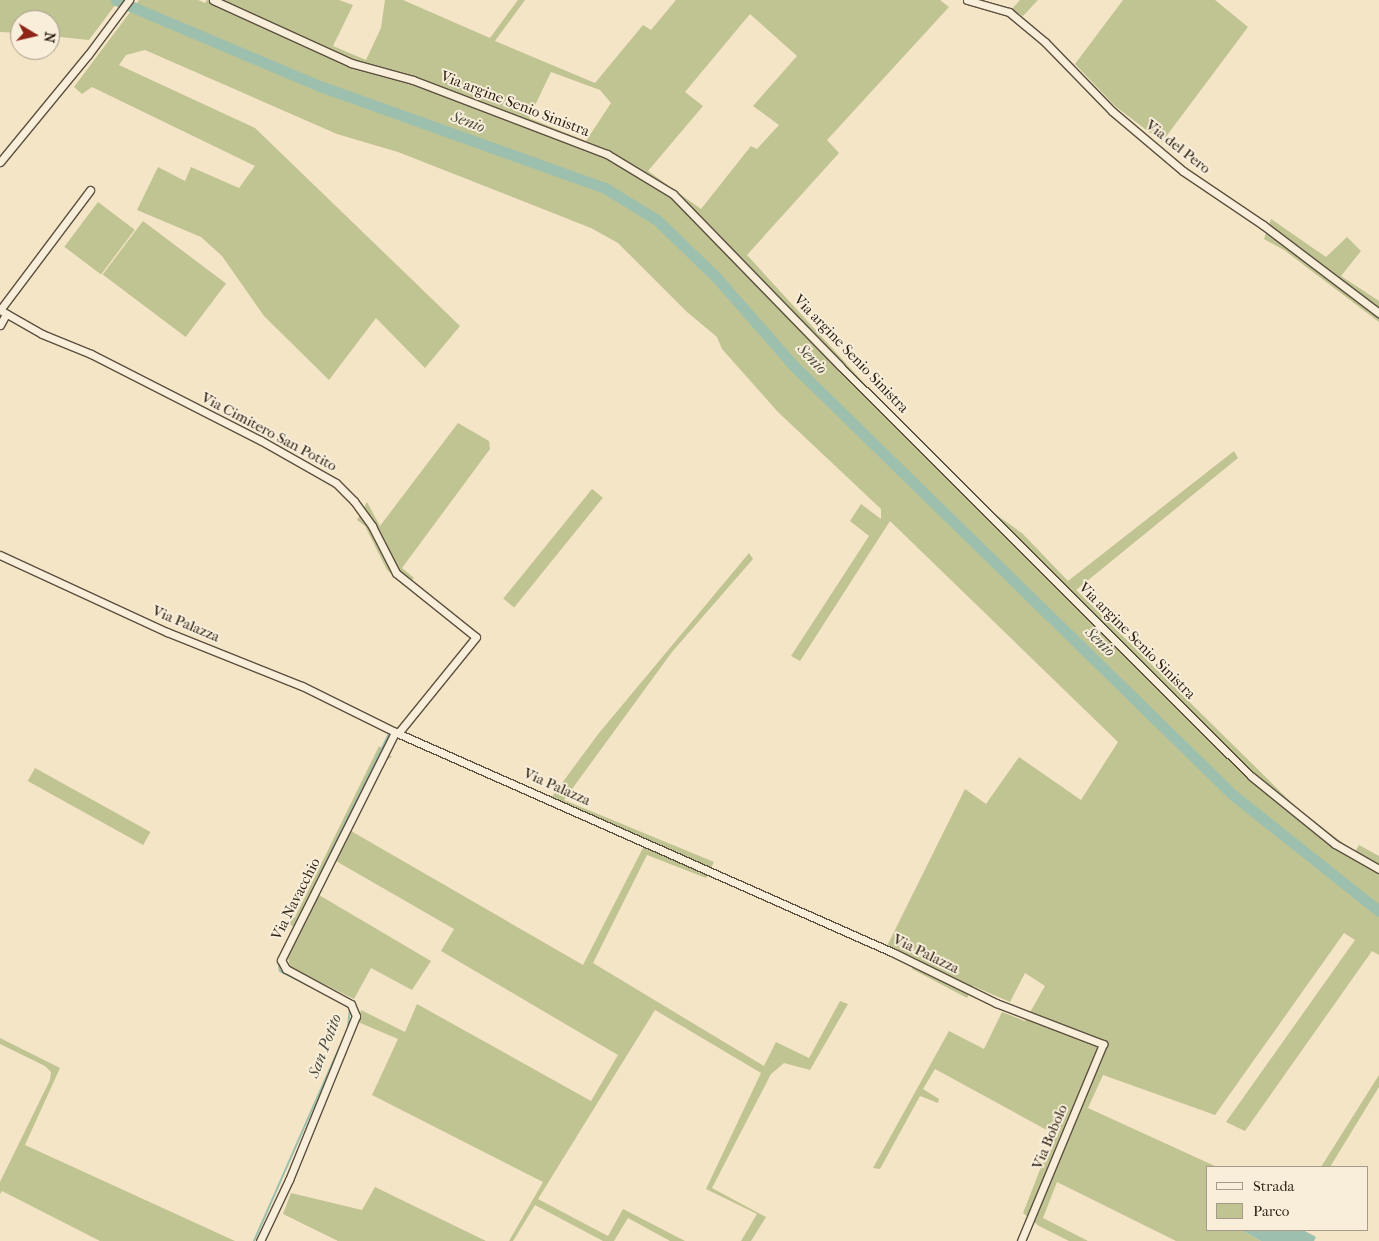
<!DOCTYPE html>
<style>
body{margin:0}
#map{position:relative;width:1379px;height:1241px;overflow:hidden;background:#f4e5c6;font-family:"IM FELL French Canon",serif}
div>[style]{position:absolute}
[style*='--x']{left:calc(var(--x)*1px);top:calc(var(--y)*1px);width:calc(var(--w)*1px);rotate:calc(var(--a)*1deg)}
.green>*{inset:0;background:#c0c392;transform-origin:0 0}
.water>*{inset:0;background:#9dc0ae}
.stream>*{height:2px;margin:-1px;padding:0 1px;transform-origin:1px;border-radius:1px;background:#9dc0ae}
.river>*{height:11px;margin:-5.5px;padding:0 5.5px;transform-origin:5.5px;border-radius:5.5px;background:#9dc0ae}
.roads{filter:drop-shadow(1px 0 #5c503f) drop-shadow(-1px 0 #5c503f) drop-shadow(0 1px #5c503f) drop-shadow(0 -1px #5c503f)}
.minor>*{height:7px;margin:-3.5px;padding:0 3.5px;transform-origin:3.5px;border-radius:3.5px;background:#f8eeda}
span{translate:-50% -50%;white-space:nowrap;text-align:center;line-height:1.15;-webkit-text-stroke:4px #f8eeda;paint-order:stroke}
.street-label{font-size:15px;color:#2a1e12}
.water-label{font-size:16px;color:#4c4f41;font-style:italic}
.legend{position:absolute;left:1206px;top:1166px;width:162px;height:65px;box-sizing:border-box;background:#f8eeda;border:1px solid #a69b8a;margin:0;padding:6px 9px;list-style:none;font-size:15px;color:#2a1e12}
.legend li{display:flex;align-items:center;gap:10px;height:25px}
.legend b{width:25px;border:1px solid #a69b8a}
.north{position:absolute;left:10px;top:10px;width:50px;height:50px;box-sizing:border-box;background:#f8eeda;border:1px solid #a69b8a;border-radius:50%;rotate:99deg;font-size:14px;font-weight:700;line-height:20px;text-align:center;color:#2a1e12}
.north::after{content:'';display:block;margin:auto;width:18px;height:22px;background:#8f2418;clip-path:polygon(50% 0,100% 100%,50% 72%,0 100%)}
</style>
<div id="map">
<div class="green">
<div style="clip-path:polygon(0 0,119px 0,89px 40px,50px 36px,50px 20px,20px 20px,20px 33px,0 32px)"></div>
<div style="clip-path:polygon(evenodd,139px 0,198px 0,205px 3px,207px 0,339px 0,353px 5px,333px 46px,366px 60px,381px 28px,385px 0,403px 0,490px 38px,518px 0,525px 0,495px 41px,595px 83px,643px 25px,651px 30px,676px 0,940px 0,949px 7px,827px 140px,839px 153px,747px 255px,961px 489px,1023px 534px,1068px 581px,1234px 451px,1238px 458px,1076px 590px,1299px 810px,1355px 852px,1359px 845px,1379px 856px,1379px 955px,1372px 951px,1245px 1131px,1226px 1122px,1355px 940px,1344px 933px,1215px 1115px,1103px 1075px,1088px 1108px,1217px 1167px,1208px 1167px,1208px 1230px,1241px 1230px,1261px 1241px,1176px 1241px,1057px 1182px,1043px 1218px,1088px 1241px,1069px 1241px,1039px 1226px,1023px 1213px,1054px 1134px,935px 1069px,923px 1089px,939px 1099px,938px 1103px,920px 1096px,880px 1169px,873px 1168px,949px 1031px,984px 1049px,1002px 1012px,1025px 1021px,1045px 986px,1025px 973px,1010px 1002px,973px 986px,967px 998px,912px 969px,917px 959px,887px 946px,965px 789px,986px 804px,1019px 757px,1081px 800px,1118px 742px,890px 521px,800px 661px,791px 656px,869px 536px,850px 521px,861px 504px,881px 519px,881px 509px,778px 412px,722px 349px,717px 337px,687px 312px,618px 243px,591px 228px,398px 152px,337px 134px,145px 50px,126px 55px,119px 65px,255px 128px,460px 326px,425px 368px,376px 318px,329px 380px,264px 316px,222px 256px,201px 237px,137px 210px,158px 167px,185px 181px,191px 167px,239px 188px,255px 166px,92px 87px,82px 94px,74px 87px,139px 0,750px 14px,797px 56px,753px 106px,779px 125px,757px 149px,751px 146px,701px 209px,648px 171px,703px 106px,685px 92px,750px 14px,139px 0,551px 72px,600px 90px,611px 103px,586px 141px,529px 118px,551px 72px)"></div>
<div style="clip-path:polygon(1020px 0,1038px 0,1023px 16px,1011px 10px)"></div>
<div style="clip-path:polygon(1123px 0,1215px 0,1248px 27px,1162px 142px,1115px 106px,1075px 64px)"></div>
<div style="left:98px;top:202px;width:46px;height:56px;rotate:37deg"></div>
<div style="clip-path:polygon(1271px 219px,1326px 257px,1347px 237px,1361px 251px,1341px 276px,1379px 301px,1379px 322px,1284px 250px,1264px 239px)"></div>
<div style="left:143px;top:221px;width:104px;height:67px;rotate:37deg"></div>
<div style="clip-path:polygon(458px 423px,489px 441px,490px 449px,402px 568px,414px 578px,404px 586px,387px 570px,365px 526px,357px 520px,367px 502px,380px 526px)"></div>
<div style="left:592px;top:489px;width:14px;height:141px;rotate:39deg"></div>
<div style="clip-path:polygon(749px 553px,753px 559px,672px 652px,564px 800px,714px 862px,706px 878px,647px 855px,593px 963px,764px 1066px,776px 1042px,809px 1058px,840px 1001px,848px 1004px,810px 1070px,784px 1063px,771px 1074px,712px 1188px,766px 1217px,751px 1241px,741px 1241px,757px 1214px,706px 1189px,761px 1073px,655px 1010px,538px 1199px,608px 1236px,623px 1209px,685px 1241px,670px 1241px,628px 1218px,614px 1241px,603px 1241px,535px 1205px,513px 1241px,509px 1241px,543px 1182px,372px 1095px,398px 1039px,358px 1022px,361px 1010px,405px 1032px,417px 1004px,591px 1101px,618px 1055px,441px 951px,454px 929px,336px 861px,319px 895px,431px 961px,412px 990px,371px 968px,354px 999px,290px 967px,288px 957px,300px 931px,286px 922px,295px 917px,306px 895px,379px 746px,392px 757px,386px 760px,351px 831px,583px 965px,644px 846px,548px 802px,599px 733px)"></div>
<div style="left:35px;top:768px;width:132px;height:15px;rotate:29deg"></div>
<div style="clip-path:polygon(0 1038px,60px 1068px,25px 1145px,235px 1241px,100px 1241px,2px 1191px,0 1194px,0 1182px,50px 1080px,51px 1072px,45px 1066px,0 1044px)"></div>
<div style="clip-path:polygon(1379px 1075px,1379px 1087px,1330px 1167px,1321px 1167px)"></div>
<div style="clip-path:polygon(375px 1187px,486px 1241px,338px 1241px,283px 1214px,291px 1193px,362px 1210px)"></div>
</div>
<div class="water">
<div style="clip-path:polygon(1241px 1230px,1303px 1230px,1316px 1237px,1314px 1241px,1261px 1241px)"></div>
</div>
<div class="stream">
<div style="--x:318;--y:878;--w:161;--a:-63.8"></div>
<div style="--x:278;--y:959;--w:12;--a:81"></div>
<div style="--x:280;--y:971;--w:55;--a:27"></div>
<div style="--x:342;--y:1003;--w:9;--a:32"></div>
<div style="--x:350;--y:1008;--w:18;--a:96"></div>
<div style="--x:254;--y:1241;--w:223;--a:-66.2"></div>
</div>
<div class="river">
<div style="--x:116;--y:0;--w:221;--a:22.9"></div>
<div style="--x:320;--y:86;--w:303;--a:19.7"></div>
<div style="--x:605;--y:188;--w:61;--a:31.6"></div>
<div style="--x:657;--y:220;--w:82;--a:44"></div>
<div style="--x:716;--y:277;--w:118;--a:48.8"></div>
<div style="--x:794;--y:366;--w:614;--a:44.34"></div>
<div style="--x:1233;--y:795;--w:186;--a:38.5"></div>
</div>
<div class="roads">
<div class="minor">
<div style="--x:213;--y:0;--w:152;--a:24.5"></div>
<div style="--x:351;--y:63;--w:64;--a:15.3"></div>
<div style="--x:413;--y:80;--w:208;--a:20.9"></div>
<div style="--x:607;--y:154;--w:77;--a:31.2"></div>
<div style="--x:673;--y:194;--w:240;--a:45.8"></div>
<div style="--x:840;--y:366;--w:581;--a:44.93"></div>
<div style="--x:1251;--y:776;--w:108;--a:39"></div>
<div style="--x:1335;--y:844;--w:51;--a:29.6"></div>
<div style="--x:967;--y:0;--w:44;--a:15.9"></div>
<div style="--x:1009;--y:12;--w:47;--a:39.8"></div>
<div style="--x:1045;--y:42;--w:96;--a:45.8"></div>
<div style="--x:1112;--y:111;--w:93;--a:40.2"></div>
<div style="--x:1183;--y:171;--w:97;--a:34"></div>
<div style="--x:1263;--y:225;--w:146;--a:37.2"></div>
<div style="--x:0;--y:162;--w:139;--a:-50.6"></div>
<div style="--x:88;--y:55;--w:69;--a:-53.3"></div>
<div style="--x:0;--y:310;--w:48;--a:29.7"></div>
<div style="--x:42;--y:334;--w:53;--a:22.2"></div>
<div style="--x:91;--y:354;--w:190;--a:27"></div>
<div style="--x:260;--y:440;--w:87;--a:29.5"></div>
<div style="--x:336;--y:483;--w:25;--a:45"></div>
<div style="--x:354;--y:501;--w:31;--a:54"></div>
<div style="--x:372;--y:526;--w:53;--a:62.9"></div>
<div style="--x:396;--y:573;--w:102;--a:38.7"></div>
<div style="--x:476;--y:637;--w:122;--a:129"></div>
<div style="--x:0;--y:310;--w:150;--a:-53.1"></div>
<div style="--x:0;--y:325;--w:13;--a:-61"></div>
<div style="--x:0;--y:555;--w:184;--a:24.8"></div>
<div style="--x:167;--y:632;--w:145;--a:21.8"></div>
<div style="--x:302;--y:686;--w:104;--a:26.3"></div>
<div style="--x:395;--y:732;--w:546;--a:23.89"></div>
<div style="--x:894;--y:953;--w:114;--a:26.1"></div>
<div style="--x:996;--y:1003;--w:115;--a:21"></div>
<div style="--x:1103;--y:1044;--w:213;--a:112.6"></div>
<div style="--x:260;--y:1241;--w:68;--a:-64.6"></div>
<div style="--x:289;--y:1180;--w:177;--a:-67.8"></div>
<div style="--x:356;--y:1016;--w:13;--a:-113"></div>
<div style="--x:351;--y:1004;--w:74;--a:-151.7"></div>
<div style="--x:286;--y:969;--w:10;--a:-119"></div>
<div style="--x:281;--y:960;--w:255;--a:-63.4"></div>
</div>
</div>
<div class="street-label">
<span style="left:515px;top:104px;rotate:21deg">Via argine Senio Sinistra</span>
<span style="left:1178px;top:147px;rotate:38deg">Via del Pero</span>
<span style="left:851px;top:354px;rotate:46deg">Via argine Senio Sinistra</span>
<span style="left:269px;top:432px;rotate:28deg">Via Cimitero San Potito</span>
<span style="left:186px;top:624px;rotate:23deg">Via Palazza</span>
<span style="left:1137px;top:641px;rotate:45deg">Via argine Senio Sinistra</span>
<span style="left:557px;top:787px;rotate:24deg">Via Palazza</span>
<span style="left:296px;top:899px;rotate:-63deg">Via Navacchio</span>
<span style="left:926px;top:954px;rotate:26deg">Via Palazza</span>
<span style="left:1050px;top:1137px;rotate:-67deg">Via Bobolo</span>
</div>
<div class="water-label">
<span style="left:468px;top:122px;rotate:20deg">Senio</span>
<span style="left:812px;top:359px;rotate:46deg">Senio</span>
<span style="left:1100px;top:642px;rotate:44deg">Senio</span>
<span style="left:325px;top:1046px;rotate:-69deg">San Potito</span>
</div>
<ul class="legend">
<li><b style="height:6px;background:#f8eeda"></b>Strada</li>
<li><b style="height:14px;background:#c0c392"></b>Parco</li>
</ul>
<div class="north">N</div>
</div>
